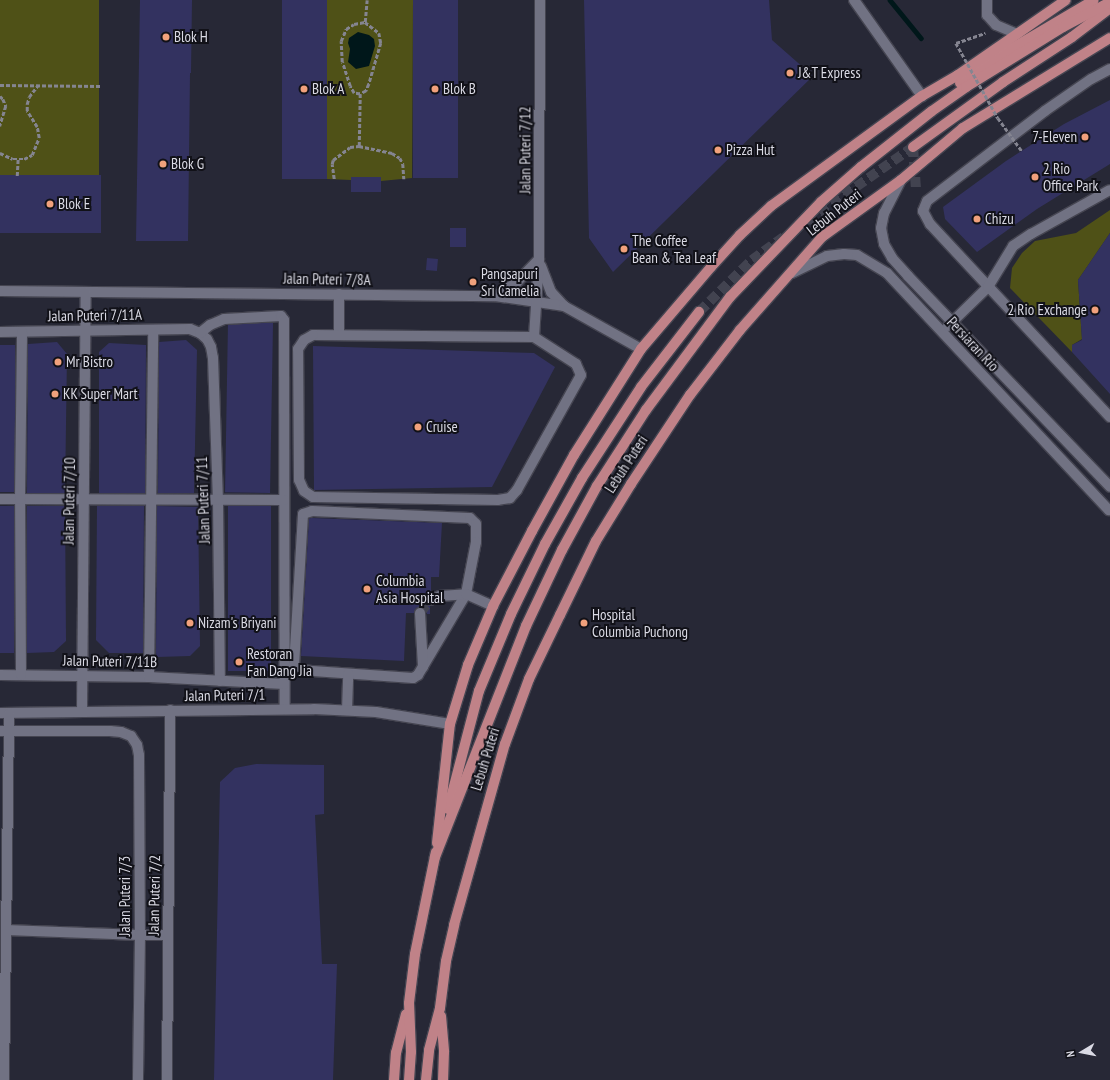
<!DOCTYPE html>
<style>
body{margin:0}
#map{position:relative;width:1110px;height:1080px;overflow:hidden;background:#272836;font-family:"PT Sans Narrow",sans-serif}
div>[style]{position:absolute}
[style*='--x']{left:calc(var(--x)*1px);top:calc(var(--y)*1px);width:calc(var(--w)*1px);rotate:calc(var(--a)*1deg)}
.green>*{inset:0;background:#4f5117;transform-origin:0 0}
.water>*{inset:0;background:#00171a}
.stream>*{height:4.5px;margin:-2.25px;padding:0 2.25px;transform-origin:2.25px;border-radius:2.25px;background:#00171a}
.building>*{inset:0;background:#333260;transform-origin:0 0}
.minor-tunnel>*{height:10px;margin-top:-5px;transform-origin:0;background:repeating-linear-gradient(90deg,#424350 0 10px,transparent 0 15px)}
.major-tunnel>*{height:10px;margin-top:-5px;transform-origin:0;background:repeating-linear-gradient(90deg,#424350 0 10px,transparent 0 15px)}
.path>*{height:2.5px;margin-top:-1.25px;transform-origin:0;background:repeating-linear-gradient(90deg,#858591 0 4px,transparent 0 6px)}
.roads{filter:drop-shadow(1px 0 #454551) drop-shadow(-1px 0 #454551) drop-shadow(0 1px #454551) drop-shadow(0 -1px #454551)}
.minor>*{height:10px;margin:-5px;padding:0 5px;transform-origin:5px;border-radius:5px;background:#717283}
.major>*{height:10px;margin:-5px;padding:0 5px;transform-origin:5px;border-radius:5px;background:#c08288}
.path-bridge>*{height:2.5px;margin-top:-1.25px;transform-origin:0;background:repeating-linear-gradient(90deg,#858591 0 4px,transparent 0 6px)}
.dots>*{width:11px;height:11px;translate:-50% -50%;box-sizing:border-box;border:2px solid #111118;border-radius:50%}
span{translate:-50% -50%;white-space:nowrap;text-align:center;line-height:1.15;-webkit-text-stroke:4px #111118;paint-order:stroke}
.poi-label{font-size:15px;color:#dadae4}
.left{translate:0 -50%;text-align:left}
.right{translate:-100% -50%;text-align:right}
.street-label{font-size:15px;color:#dadae4}
.north{position:absolute;left:1062px;top:1032px;width:40px;height:40px;-webkit-text-stroke:3px #111118;paint-order:stroke;rotate:260deg;font-size:11px;font-weight:700;line-height:16px;text-align:center;color:#dadae4}
.north::after{content:'';display:block;margin:auto;width:14px;height:18px;background:#dadae4;clip-path:polygon(50% 0,100% 100%,50% 72%,0 100%)}
</style>
<div id="map">
<div class="green">
<div style="left:0;top:0;width:99px;height:175px"></div>
<div style="clip-path:polygon(327px 0,413px 0,412px 178px,381px 181px,381px 177px,352px 177px,351px 180px,327px 179px)"></div>
<div style="clip-path:polygon(1110px 210px,1110px 233px,1078px 280px,1082px 339px,1072px 345px,1072px 352px,1010px 288px,1012px 268px,1022px 253px,1035px 241px,1076px 233px)"></div>
</div>
<div class="water">
<div style="clip-path:polygon(358px 32px,369px 35px,374px 39px,375px 46px,369px 66px,356px 69px,348px 62px,350px 49px,348px 43px,349px 38px)"></div>
</div>
<div class="stream">
<div style="--x:890;--y:0;--w:49;--a:50.8"></div>
</div>
<div class="building">
<div style="clip-path:polygon(140px 0,192px 0,191px 73px,190px 73px,188px 241px,136px 241px)"></div>
<div style="left:282px;top:0;width:45px;height:179px"></div>
<div style="left:413px;top:0;width:45px;height:178px"></div>
<div style="clip-path:polygon(584px 0,769px 0,772px 40px,813px 76px,613px 272px,589px 238px)"></div>
<div style="clip-path:polygon(1110px 100px,1110px 164px,1037px 209px,977px 252px,945px 219px,943px 207px,1006px 161px,1064px 124px)"></div>
<div style="left:0;top:175px;width:101px;height:58px"></div>
<div style="left:351px;top:177px;width:30px;height:15px"></div>
<div style="left:450px;top:228px;width:16px;height:19px"></div>
<div style="clip-path:polygon(1110px 233px,1110px 394px,1072px 352px,1072px 345px,1082px 340px,1078px 280px)"></div>
<div style="left:427px;top:258px;width:11px;height:12px;rotate:5deg"></div>
<div style="left:273px;top:323px;width:170px;height:45px;rotate:91deg"></div>
<div style="clip-path:polygon(186px 340px,197px 350px,194px 493px,158px 493px,159px 342px)"></div>
<div style="clip-path:polygon(57px 342px,67px 354px,65px 493px,27px 493px,28px 344px)"></div>
<div style="clip-path:polygon(109px 343px,146px 345px,145px 493px,99px 493px,99px 352px)"></div>
<div style="left:0;top:345px;width:15px;height:147px"></div>
<div style="clip-path:polygon(313px 346px,534px 353px,555px 367px,492px 487px,314px 490px)"></div>
<div style="left:0;top:506px;width:14px;height:147px"></div>
<div style="clip-path:polygon(27px 506px,65px 506px,66px 641px,54px 652px,27px 653px)"></div>
<div style="clip-path:polygon(97px 506px,144px 506px,143px 653px,109px 653px,96px 640px)"></div>
<div style="clip-path:polygon(157px 506px,198px 507px,200px 646px,190px 656px,157px 657px,156px 653px)"></div>
<div style="left:228px;top:506px;width:43px;height:165px"></div>
<div style="clip-path:polygon(311px 518px,442px 523px,439px 577px,431px 577px,431px 593px,425px 596px,424px 599px,426px 605px,430px 606px,430px 614px,427px 614px,425px 609px,420px 607px,416px 608px,414px 613px,406px 613px,404px 661px,301px 656px,309px 519px)"></div>
<div style="clip-path:polygon(256px 764px,324px 765px,324px 814px,315px 815px,322px 964px,337px 964px,333px 1080px,214px 1080px,220px 782px,235px 768px)"></div>
</div>
<div class="minor-tunnel">
<div style="--x:913;--y:147;--w:42;--a:85.9"></div>
<div style="--x:420;--y:613;--w:16;--a:-52"></div>
</div>
<div class="major-tunnel">
<div style="--x:807;--y:221;--w:129;--a:-34.9"></div>
<div style="--x:699;--y:312;--w:74;--a:-44.5"></div>
<div style="--x:752;--y:260;--w:39;--a:-36"></div>
</div>
<div class="path">
<div style="--x:365;--y:22;--w:18;--a:38"></div>
<div style="--x:379;--y:33;--w:10;--a:79"></div>
<div style="--x:381;--y:43;--w:43;--a:106.3"></div>
<div style="--x:369;--y:84;--w:8;--a:113"></div>
<div style="--x:366;--y:91;--w:7;--a:153"></div>
<div style="--x:360;--y:94;--w:6;--a:-171"></div>
<div style="--x:354;--y:93;--w:8;--a:-120"></div>
<div style="--x:350;--y:86;--w:25;--a:-108"></div>
<div style="--x:342;--y:62;--w:21;--a:-93"></div>
<div style="--x:341;--y:41;--w:13;--a:-67"></div>
<div style="--x:346;--y:29;--w:9;--a:-32"></div>
<div style="--x:354;--y:24;--w:11;--a:-10"></div>
<div style="--x:365;--y:22;--w:22;--a:-85"></div>
<div style="--x:956;--y:43;--w:31;--a:-19"></div>
<div style="--x:0;--y:85;--w:100;--a:0.6"></div>
<div style="--x:0;--y:96;--w:4;--a:45"></div>
<div style="--x:3;--y:99;--w:8;--a:67"></div>
<div style="--x:6;--y:106;--w:21;--a:107"></div>
<div style="--x:359;--y:146;--w:52;--a:-88.9"></div>
<div style="--x:0;--y:153;--w:14;--a:25"></div>
<div style="--x:13;--y:159;--w:11;--a:0"></div>
<div style="--x:24;--y:159;--w:9;--a:-27"></div>
<div style="--x:32;--y:155;--w:18;--a:-68"></div>
<div style="--x:39;--y:138;--w:11;--a:-100"></div>
<div style="--x:37;--y:127;--w:19;--a:-122"></div>
<div style="--x:27;--y:111;--w:7;--a:-90"></div>
<div style="--x:27;--y:104;--w:7;--a:-74"></div>
<div style="--x:29;--y:97;--w:15;--a:-53"></div>
<div style="--x:17;--y:176;--w:17;--a:-87"></div>
<div style="--x:334;--y:179;--w:15;--a:-98"></div>
<div style="--x:332;--y:164;--w:4;--a:-76"></div>
<div style="--x:333;--y:160;--w:21;--a:-37"></div>
<div style="--x:350;--y:147;--w:9;--a:-6"></div>
<div style="--x:359;--y:146;--w:34;--a:12"></div>
<div style="--x:392;--y:153;--w:9;--a:32"></div>
<div style="--x:400;--y:158;--w:7;--a:63"></div>
<div style="--x:403;--y:164;--w:15;--a:86"></div>
</div>
<div class="roads">
<div class="minor">
<div style="--x:854;--y:0;--w:118;--a:54.7"></div>
<div style="--x:987;--y:0;--w:15;--a:90"></div>
<div style="--x:987;--y:15;--w:13;--a:48"></div>
<div style="--x:996;--y:25;--w:23;--a:23"></div>
<div style="--x:1110;--y:69;--w:21;--a:152"></div>
<div style="--x:1091;--y:79;--w:56;--a:145.2"></div>
<div style="--x:1045;--y:111;--w:148;--a:142.7"></div>
<div style="--x:927;--y:201;--w:11;--a:112"></div>
<div style="--x:923;--y:211;--w:15;--a:62"></div>
<div style="--x:930;--y:224;--w:264;--a:47"></div>
<div style="--x:901;--y:180;--w:37;--a:117"></div>
<div style="--x:884;--y:213;--w:15;--a:101"></div>
<div style="--x:881;--y:228;--w:16;--a:79"></div>
<div style="--x:884;--y:244;--w:16;--a:60"></div>
<div style="--x:892;--y:258;--w:24;--a:48"></div>
<div style="--x:908;--y:276;--w:292;--a:46.2"></div>
<div style="--x:541;--y:266;--w:28;--a:69"></div>
<div style="--x:551;--y:292;--w:19;--a:47"></div>
<div style="--x:792;--y:273;--w:39;--a:-26"></div>
<div style="--x:827;--y:256;--w:17;--a:-7"></div>
<div style="--x:844;--y:254;--w:13;--a:4"></div>
<div style="--x:857;--y:255;--w:35;--a:31"></div>
<div style="--x:887;--y:273;--w:325;--a:46.9"></div>
<div style="--x:1109;--y:510;--w:1;--a:-45"></div>
<div style="--x:0;--y:291;--w:495;--a:0.6"></div>
<div style="--x:495;--y:296;--w:70;--a:8.2"></div>
<div style="--x:564;--y:306;--w:88;--a:29.2"></div>
<div style="--x:339;--y:294;--w:41;--a:90"></div>
<div style="--x:495;--y:296;--w:26;--a:-32"></div>
<div style="--x:517;--y:282;--w:32;--a:-46"></div>
<div style="--x:948;--y:326;--w:56;--a:-44.3"></div>
<div style="--x:988;--y:287;--w:48;--a:-58.6"></div>
<div style="--x:1013;--y:246;--w:22;--a:-34"></div>
<div style="--x:1031;--y:234;--w:90;--a:-29.1"></div>
<div style="--x:0;--y:332;--w:190;--a:-0.9"></div>
<div style="--x:190;--y:329;--w:11;--a:22"></div>
<div style="--x:200;--y:333;--w:9;--a:41"></div>
<div style="--x:207;--y:339;--w:9;--a:63"></div>
<div style="--x:211;--y:347;--w:11;--a:80"></div>
<div style="--x:213;--y:358;--w:142;--a:88"></div>
<div style="--x:218;--y:500;--w:181;--a:89.4"></div>
<div style="--x:200;--y:333;--w:13;--a:-39"></div>
<div style="--x:210;--y:325;--w:15;--a:-23"></div>
<div style="--x:224;--y:319;--w:57;--a:-3"></div>
<div style="--x:281;--y:316;--w:5;--a:53"></div>
<div style="--x:284;--y:320;--w:389;--a:89.9"></div>
<div style="--x:313;--y:335;--w:221;--a:0.5"></div>
<div style="--x:534;--y:337;--w:50;--a:32.7"></div>
<div style="--x:576;--y:364;--w:12;--a:66"></div>
<div style="--x:581;--y:375;--w:132;--a:119.1"></div>
<div style="--x:517;--y:490;--w:11;--a:131"></div>
<div style="--x:510;--y:498;--w:12;--a:171"></div>
<div style="--x:498;--y:500;--w:185;--a:-179.1"></div>
<div style="--x:313;--y:497;--w:11;--a:-146"></div>
<div style="--x:304;--y:491;--w:12;--a:-114"></div>
<div style="--x:299;--y:480;--w:131;--a:-90.4"></div>
<div style="--x:298;--y:349;--w:11;--a:-56"></div>
<div style="--x:304;--y:340;--w:10;--a:-29"></div>
<div style="--x:534;--y:337;--w:78;--a:-86.3"></div>
<div style="--x:539;--y:259;--w:259;--a:-89.8"></div>
<div style="--x:0;--y:499;--w:284;--a:0.2"></div>
<div style="--x:312;--y:511;--w:158;--a:2.5"></div>
<div style="--x:470;--y:518;--w:8;--a:45"></div>
<div style="--x:476;--y:524;--w:18;--a:90"></div>
<div style="--x:476;--y:542;--w:53;--a:100.9"></div>
<div style="--x:466;--y:594;--w:94;--a:120.7"></div>
<div style="--x:418;--y:675;--w:6;--a:149"></div>
<div style="--x:413;--y:678;--w:115;--a:-176"></div>
<div style="--x:298;--y:670;--w:6;--a:-135"></div>
<div style="--x:294;--y:666;--w:152;--a:-86.6"></div>
<div style="--x:303;--y:514;--w:9;--a:-18"></div>
<div style="--x:430;--y:600;--w:11;--a:-22"></div>
<div style="--x:440;--y:596;--w:26;--a:-4"></div>
<div style="--x:466;--y:594;--w:30;--a:24"></div>
<div style="--x:420;--y:613;--w:54;--a:86.8"></div>
<div style="--x:0;--y:675;--w:149;--a:0.8"></div>
<div style="--x:149;--y:677;--w:135;--a:3"></div>
<div style="--x:21;--y:675;--w:176;--a:-90.3"></div>
<div style="--x:20;--y:499;--w:167;--a:-89.3"></div>
<div style="--x:149;--y:677;--w:347;--a:-89.3"></div>
<div style="--x:347;--y:710;--w:36;--a:-88"></div>
<div style="--x:82;--y:711;--w:419;--a:-89.5"></div>
<div style="--x:0;--y:713;--w:314;--a:-0.7"></div>
<div style="--x:314;--y:709;--w:62;--a:2.8"></div>
<div style="--x:376;--y:712;--w:75;--a:9.2"></div>
<div style="--x:0;--y:731;--w:110;--a:0"></div>
<div style="--x:110;--y:731;--w:11;--a:5"></div>
<div style="--x:121;--y:732;--w:11;--a:22"></div>
<div style="--x:131;--y:736;--w:11;--a:56"></div>
<div style="--x:137;--y:745;--w:10;--a:79"></div>
<div style="--x:139;--y:755;--w:180;--a:89.7"></div>
<div style="--x:140;--y:935;--w:145;--a:90.8"></div>
<div style="--x:6;--y:930;--w:134;--a:2.1"></div>
<div style="--x:140;--y:935;--w:28;--a:0"></div>
<div style="--x:4;--y:1080;--w:367;--a:-89.2"></div>
<div style="--x:167;--y:1080;--w:370;--a:-89.5"></div>
</div>
<div class="major">
<div style="--x:960;--y:83;--w:53;--a:-34.3"></div>
<div style="--x:1004;--y:53;--w:104;--a:-30.5"></div>
<div style="--x:913;--y:147;--w:111;--a:-35.8"></div>
<div style="--x:1003;--y:82;--w:82;--a:-33.1"></div>
<div style="--x:1072;--y:37;--w:48;--a:-37.3"></div>
<div style="--x:448;--y:809;--w:122;--a:-75.3"></div>
<div style="--x:479;--y:691;--w:83;--a:-67.4"></div>
<div style="--x:511;--y:614;--w:78;--a:-64.1"></div>
<div style="--x:545;--y:544;--w:76;--a:-60.7"></div>
<div style="--x:582;--y:478;--w:108;--a:-57"></div>
<div style="--x:641;--y:387;--w:95;--a:-52.3"></div>
<div style="--x:437;--y:843;--w:120;--a:-83.8"></div>
<div style="--x:450;--y:724;--w:62;--a:-73"></div>
<div style="--x:468;--y:665;--w:64;--a:-67"></div>
<div style="--x:493;--y:606;--w:85;--a:-62.5"></div>
<div style="--x:532;--y:531;--w:87;--a:-61.1"></div>
<div style="--x:574;--y:455;--w:125;--a:-57.7"></div>
<div style="--x:641;--y:349;--w:108;--a:-49.5"></div>
<div style="--x:711;--y:267;--w:43;--a:-47.8"></div>
<div style="--x:740;--y:235;--w:42;--a:-43.1"></div>
<div style="--x:771;--y:206;--w:187;--a:-36.1"></div>
<div style="--x:922;--y:96;--w:42;--a:-30.3"></div>
<div style="--x:958;--y:75;--w:131;--a:-34.8"></div>
<div style="--x:435;--y:857;--w:248;--a:-68.5"></div>
<div style="--x:526;--y:626;--w:84;--a:-64.7"></div>
<div style="--x:562;--y:550;--w:73;--a:-61.3"></div>
<div style="--x:597;--y:486;--w:90;--a:-57.2"></div>
<div style="--x:646;--y:410;--w:141;--a:-53.4"></div>
<div style="--x:730;--y:297;--w:132;--a:-46.2"></div>
<div style="--x:821;--y:202;--w:53;--a:-41.2"></div>
<div style="--x:861;--y:167;--w:90;--a:-38.3"></div>
<div style="--x:932;--y:111;--w:42;--a:-35.2"></div>
<div style="--x:966;--y:87;--w:114;--a:-31.7"></div>
<div style="--x:1063;--y:27;--w:53;--a:-28"></div>
<div style="--x:441;--y:1016;--w:36;--a:85"></div>
<div style="--x:444;--y:1052;--w:28;--a:92"></div>
<div style="--x:394;--y:1080;--w:27;--a:-86"></div>
<div style="--x:396;--y:1053;--w:40;--a:-75.6"></div>
<div style="--x:409;--y:1080;--w:28;--a:-86"></div>
<div style="--x:411;--y:1052;--w:49;--a:-92.3"></div>
<div style="--x:409;--y:1003;--w:49;--a:-83"></div>
<div style="--x:415;--y:954;--w:104;--a:-78.4"></div>
<div style="--x:426;--y:1080;--w:30;--a:-84"></div>
<div style="--x:429;--y:1050;--w:43;--a:-75.3"></div>
<div style="--x:440;--y:1008;--w:47;--a:-82.7"></div>
<div style="--x:446;--y:961;--w:37;--a:-77"></div>
<div style="--x:454;--y:925;--w:188;--a:-74.3"></div>
<div style="--x:505;--y:744;--w:69;--a:-69.7"></div>
<div style="--x:529;--y:679;--w:71;--a:-64.2"></div>
<div style="--x:560;--y:615;--w:82;--a:-64.1"></div>
<div style="--x:596;--y:541;--w:67;--a:-58.4"></div>
<div style="--x:631;--y:484;--w:107;--a:-56.5"></div>
<div style="--x:690;--y:395;--w:82;--a:-52.4"></div>
<div style="--x:740;--y:330;--w:124;--a:-48.6"></div>
<div style="--x:822;--y:237;--w:97;--a:-35.8"></div>
<div style="--x:901;--y:180;--w:81;--a:-40"></div>
<div style="--x:963;--y:128;--w:172;--a:-31.5"></div>
</div>
</div>
<div class="path-bridge">
<div style="--x:956;--y:43;--w:86;--a:60.8"></div>
<div style="--x:998;--y:118;--w:41;--a:54"></div>
</div>
<div class="dots">
<div style="left:166px;top:37px;background:#f1a17c"></div>
<div style="left:790px;top:73px;background:#f1a17c"></div>
<div style="left:304px;top:89px;background:#f1a17c"></div>
<div style="left:435px;top:89px;background:#f1a17c"></div>
<div style="left:1085px;top:137px;background:#f1a17c"></div>
<div style="left:718px;top:150px;background:#f1a17c"></div>
<div style="left:163px;top:164px;background:#f1a17c"></div>
<div style="left:1035px;top:177px;background:#f1a17c"></div>
<div style="left:50px;top:204px;background:#f1a17c"></div>
<div style="left:977px;top:219px;background:#f1a17c"></div>
<div style="left:624px;top:249px;background:#f1a17c"></div>
<div style="left:473px;top:282px;background:#f1a17c"></div>
<div style="left:1095px;top:310px;background:#f1a17c"></div>
<div style="left:58px;top:362px;background:#f1a17c"></div>
<div style="left:55px;top:394px;background:#f1a17c"></div>
<div style="left:418px;top:427px;background:#f1a17c"></div>
<div style="left:367px;top:589px;background:#f1a17c"></div>
<div style="left:190px;top:623px;background:#f1a17c"></div>
<div style="left:584px;top:623px;background:#f1a17c"></div>
<div style="left:239px;top:662px;background:#f1a17c"></div>
</div>
<div class="poi-label">
<span class="left" style="left:174px;top:37px">Blok H</span>
<span class="left" style="left:798px;top:73px">J&amp;T Express</span>
<span class="left" style="left:312px;top:89px">Blok A</span>
<span class="left" style="left:443px;top:89px">Blok B</span>
<span class="right" style="left:1077px;top:137px">7-Eleven</span>
<span class="left" style="left:726px;top:150px">Pizza Hut</span>
<span class="left" style="left:171px;top:164px">Blok G</span>
<span class="left" style="left:1043px;top:177px">2 Rio<br>Office Park</span>
<span class="left" style="left:58px;top:204px">Blok E</span>
<span class="left" style="left:985px;top:219px">Chizu</span>
<span class="left" style="left:632px;top:249px">The Coffee<br>Bean &amp; Tea Leaf</span>
<span class="left" style="left:481px;top:282px">Pangsapuri<br>Sri Camelia</span>
<span class="right" style="left:1087px;top:310px">2 Rio Exchange</span>
<span class="left" style="left:66px;top:362px">Mr Bistro</span>
<span class="left" style="left:63px;top:394px">KK Super Mart</span>
<span class="left" style="left:426px;top:427px">Cruise</span>
<span class="left" style="left:376px;top:589px">Columbia<br>Asia Hospital</span>
<span class="left" style="left:592px;top:623px">Hospital<br>Columbia Puchong</span>
<span class="left" style="left:198px;top:623px">Nizam's Briyani</span>
<span class="left" style="left:247px;top:662px">Restoran<br>Fan Dang Jia</span>
</div>
<div class="street-label">
<span style="left:525px;top:150px;rotate:-90deg">Jalan Puteri 7/12</span>
<span style="left:834px;top:212px;rotate:-38deg">Lebuh Puteri</span>
<span style="left:327px;top:279px;rotate:1deg">Jalan Puteri 7/8A</span>
<span style="left:95px;top:315px;rotate:-1deg">Jalan Puteri 7/11A</span>
<span style="left:973px;top:344px;rotate:47deg">Persiaran Rio</span>
<span style="left:626px;top:464px;rotate:-57deg">Lebuh Puteri</span>
<span style="left:203px;top:500px;rotate:-92deg">Jalan Puteri 7/11</span>
<span style="left:69px;top:501px;rotate:-89deg">Jalan Puteri 7/10</span>
<span style="left:110px;top:661px;rotate:1deg">Jalan Puteri 7/11B</span>
<span style="left:225px;top:695px;rotate:-1deg">Jalan Puteri 7/1</span>
<span style="left:485px;top:759px;rotate:-73deg">Lebuh Puteri</span>
<span style="left:154px;top:895px;rotate:-89deg">Jalan Puteri 7/2</span>
<span style="left:125px;top:896px;rotate:-90deg">Jalan Puteri 7/3</span>
</div>
<div class="north">N</div>
</div>
